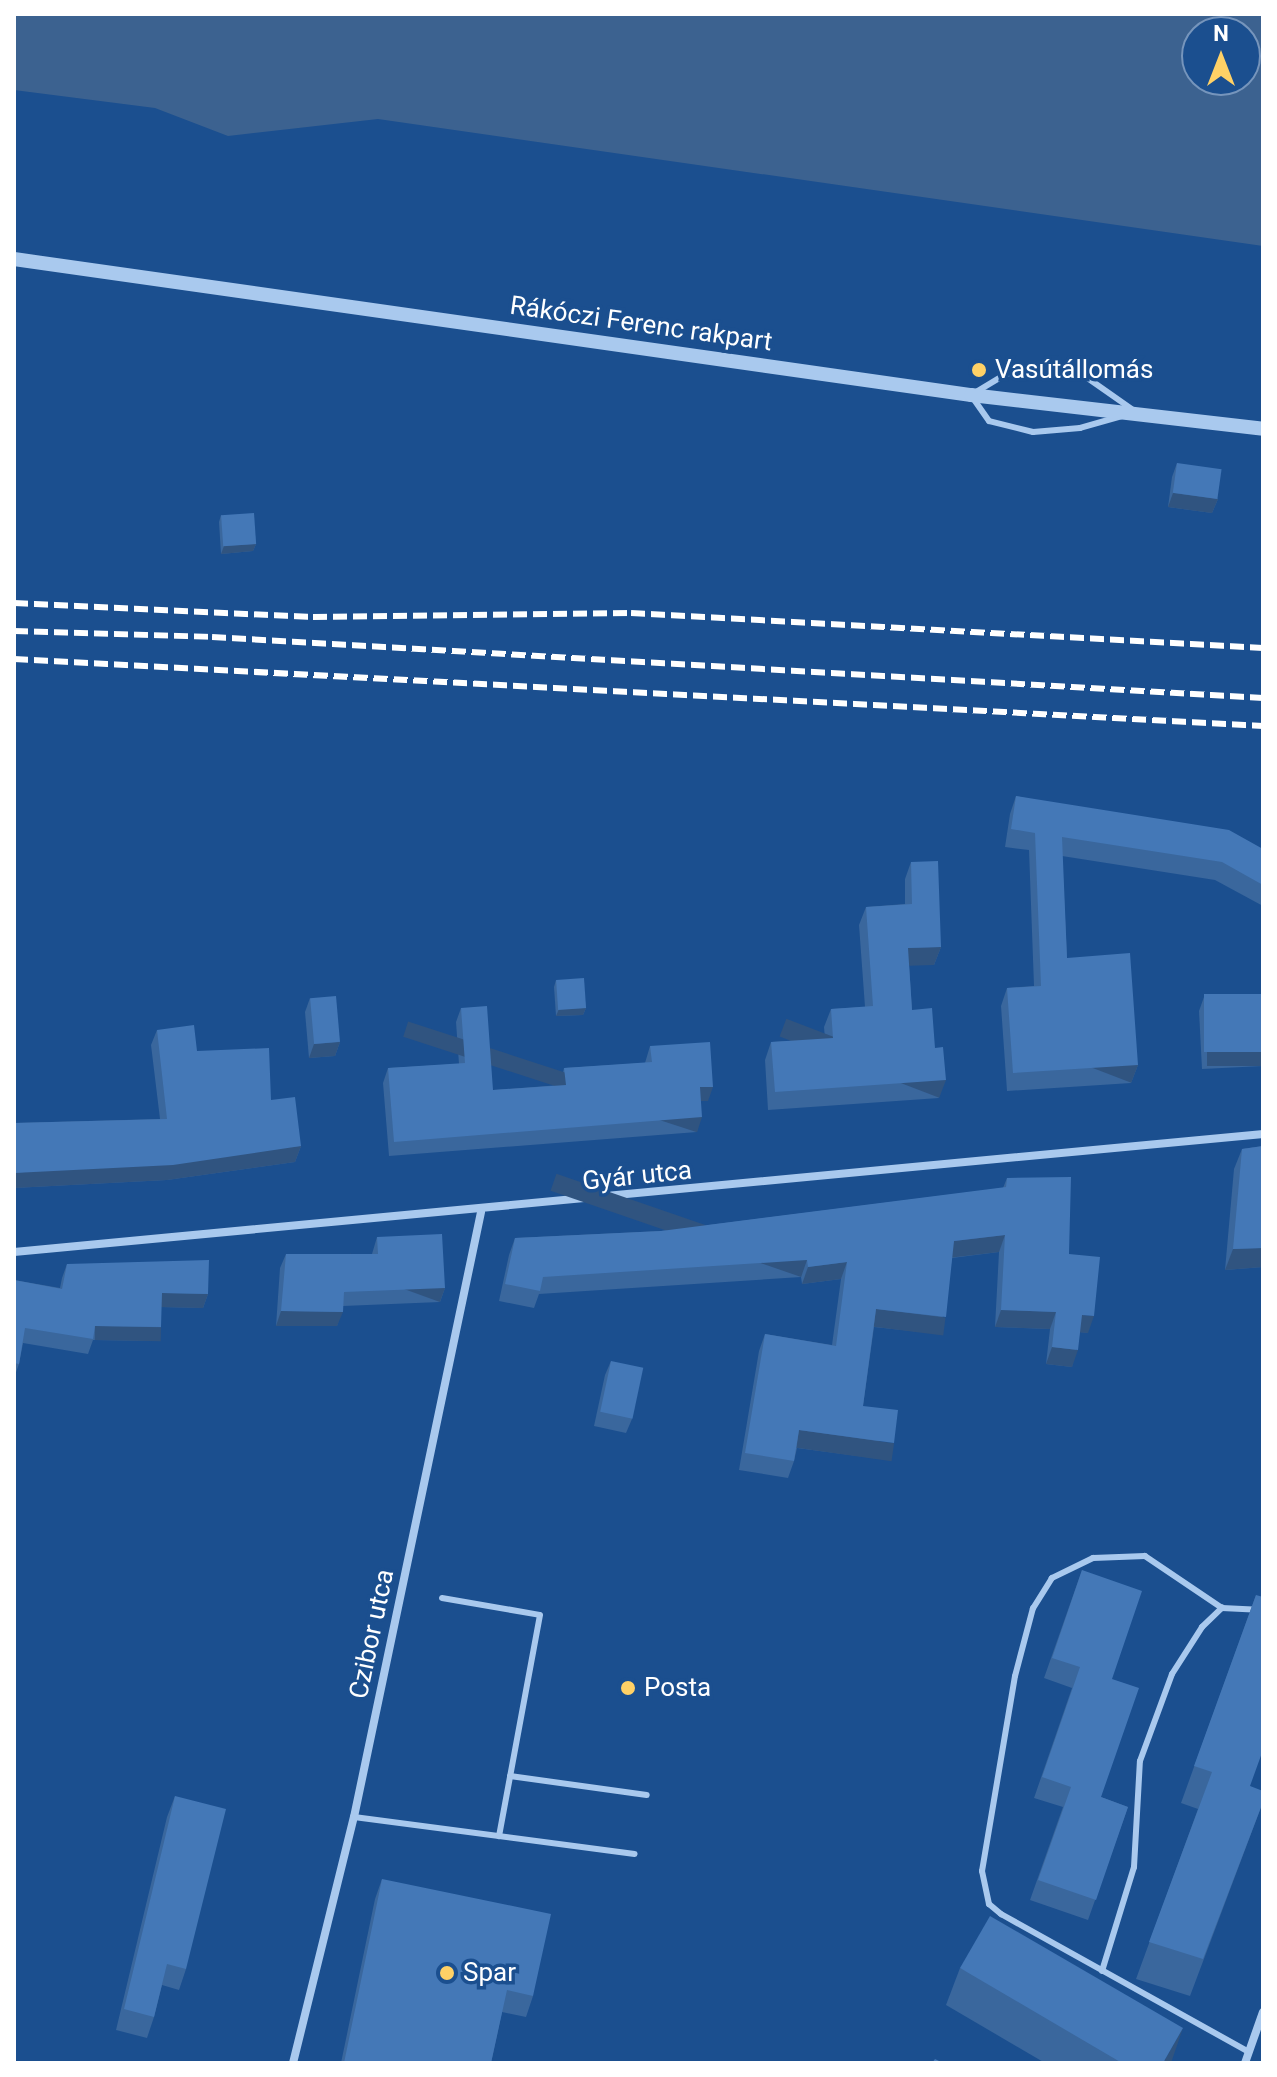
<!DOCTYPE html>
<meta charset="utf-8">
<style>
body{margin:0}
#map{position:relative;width:1277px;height:2077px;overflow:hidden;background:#1b4f8f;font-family:Roboto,sans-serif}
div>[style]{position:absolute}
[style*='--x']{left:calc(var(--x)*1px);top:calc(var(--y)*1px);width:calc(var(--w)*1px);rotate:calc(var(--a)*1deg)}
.water>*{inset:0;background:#3c6290}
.service>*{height:6px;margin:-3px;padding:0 3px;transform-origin:3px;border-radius:3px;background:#a9c9ee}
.minor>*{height:8px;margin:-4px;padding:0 4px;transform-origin:4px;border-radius:4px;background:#a9c9ee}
.tertiary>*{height:14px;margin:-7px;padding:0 7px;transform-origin:7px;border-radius:7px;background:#a9c9ee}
.rail>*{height:6px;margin-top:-3px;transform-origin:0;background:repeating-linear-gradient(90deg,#fff 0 14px,transparent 0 20px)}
.wall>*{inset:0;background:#3a679d}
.shaded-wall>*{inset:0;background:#305480;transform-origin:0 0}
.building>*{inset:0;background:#4478b7;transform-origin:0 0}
.dots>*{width:22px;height:22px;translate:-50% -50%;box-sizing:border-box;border:4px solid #1b4f8f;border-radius:50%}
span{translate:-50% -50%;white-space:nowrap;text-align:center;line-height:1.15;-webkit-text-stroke:7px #1b4f8f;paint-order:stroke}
.street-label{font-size:26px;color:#fff}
.poi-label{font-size:26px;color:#fff}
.left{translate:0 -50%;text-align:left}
.frame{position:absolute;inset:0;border:16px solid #fff;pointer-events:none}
.north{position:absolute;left:1181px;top:16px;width:80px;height:80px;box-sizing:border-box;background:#1b4f8f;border:2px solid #7695bc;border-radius:50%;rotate:0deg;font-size:22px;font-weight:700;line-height:32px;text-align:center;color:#fff}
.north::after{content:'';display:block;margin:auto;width:28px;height:36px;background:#ffd166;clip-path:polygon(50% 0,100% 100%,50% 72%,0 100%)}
</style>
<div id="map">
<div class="water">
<div style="clip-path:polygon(evenodd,14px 14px,1263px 14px,1263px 246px,378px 119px,228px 136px,155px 108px,14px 90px,14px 14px,1197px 32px,1245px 32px,1245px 80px,1197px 80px,1197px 32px)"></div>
</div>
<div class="service">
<div style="--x:1043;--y:365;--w:33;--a:9"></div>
<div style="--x:1076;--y:370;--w:73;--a:35"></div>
<div style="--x:1136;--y:412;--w:58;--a:164.1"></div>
<div style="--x:1080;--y:428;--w:47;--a:175.1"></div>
<div style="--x:1033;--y:432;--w:45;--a:-166"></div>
<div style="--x:989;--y:421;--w:32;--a:-125"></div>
<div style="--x:971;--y:395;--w:41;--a:-31"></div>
<div style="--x:1006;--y:374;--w:38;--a:-14"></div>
<div style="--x:442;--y:1598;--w:99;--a:9.8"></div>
<div style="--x:540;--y:1615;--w:225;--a:100.5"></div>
<div style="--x:1222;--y:1608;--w:93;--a:-146"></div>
<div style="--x:1145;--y:1556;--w:52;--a:177.8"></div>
<div style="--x:1093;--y:1558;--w:46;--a:154"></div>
<div style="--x:1052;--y:1578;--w:36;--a:122"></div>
<div style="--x:1033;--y:1608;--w:70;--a:104.8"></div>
<div style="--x:1015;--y:1676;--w:198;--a:99.6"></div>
<div style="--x:982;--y:1871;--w:34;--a:78"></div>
<div style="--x:989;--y:1904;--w:16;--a:40"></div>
<div style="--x:1001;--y:1914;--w:284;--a:29.1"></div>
<div style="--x:510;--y:1776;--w:138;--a:7.9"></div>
<div style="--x:354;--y:1817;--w:283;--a:7.5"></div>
<div style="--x:1102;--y:1971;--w:109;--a:-72.9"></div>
<div style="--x:1134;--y:1867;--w:106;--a:-86.8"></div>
<div style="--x:1140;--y:1761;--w:93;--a:-69.8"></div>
<div style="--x:1172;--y:1674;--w:56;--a:-57.4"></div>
<div style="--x:1202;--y:1627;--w:28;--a:-44"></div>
<div style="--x:1222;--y:1608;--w:41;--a:2.8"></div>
</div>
<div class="minor">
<div style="--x:14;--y:1252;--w:1255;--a:-5.4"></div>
<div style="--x:293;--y:2063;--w:253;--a:-76.1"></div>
<div style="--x:354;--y:1817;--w:618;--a:-78.14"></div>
<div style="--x:1245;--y:2063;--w:54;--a:-70.6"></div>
</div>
<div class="tertiary">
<div style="--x:14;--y:259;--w:967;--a:8.09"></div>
<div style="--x:971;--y:395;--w:294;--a:6.6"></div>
</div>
<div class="rail">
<div style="--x:14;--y:603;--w:299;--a:2.7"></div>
<div style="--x:313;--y:617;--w:318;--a:-0.7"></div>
<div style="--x:631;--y:613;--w:633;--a:3.17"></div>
<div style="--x:14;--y:631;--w:198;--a:1.7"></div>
<div style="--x:212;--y:637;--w:1053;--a:3.32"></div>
<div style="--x:14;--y:659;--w:1251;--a:3.07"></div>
</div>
<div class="wall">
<div style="clip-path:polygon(1177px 463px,1218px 499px,1212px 513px,1168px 507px,1172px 477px)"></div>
<div style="clip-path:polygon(221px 515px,256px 544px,253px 551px,221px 554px,219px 522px)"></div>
<div style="clip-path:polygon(1016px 796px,1263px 849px,1263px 906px,1215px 880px,1062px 856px,1067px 958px,1138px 1065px,1131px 1083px,1007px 1091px,1001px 1006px,1007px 988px,1034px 986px,1029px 850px,1005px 847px,1010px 814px)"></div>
<div style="clip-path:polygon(911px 862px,941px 947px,934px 965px,909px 965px,912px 1010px,939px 1098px,768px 1110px,765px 1060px,771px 1042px,825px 1039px,824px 1027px,831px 1009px,865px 1007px,859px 925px,866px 907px,905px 904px,905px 879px)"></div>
<div style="clip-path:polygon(556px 980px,586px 1008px,583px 1015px,556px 1016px,554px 987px)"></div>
<div style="clip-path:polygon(1263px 994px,1263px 1066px,1202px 1069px,1199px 1011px,1204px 997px)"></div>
<div style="clip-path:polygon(310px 998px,340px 1042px,335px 1056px,309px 1058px,305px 1012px)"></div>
<div style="clip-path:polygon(461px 1008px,493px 1090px,560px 1085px,564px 1068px,645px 1063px,650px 1046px,708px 1101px,701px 1101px,697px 1132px,389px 1156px,383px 1083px,388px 1068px,459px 1064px,456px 1022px)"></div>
<div style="clip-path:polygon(157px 1030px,197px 1051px,271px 1100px,301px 1146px,295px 1162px,167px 1180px,14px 1188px,14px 1123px,160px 1119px,151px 1045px)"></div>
<div style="clip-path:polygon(1263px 1146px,1263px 1267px,1225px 1270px,1234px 1169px,1242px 1149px)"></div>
<div style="clip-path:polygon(1007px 1178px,1069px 1254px,1088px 1333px,1080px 1332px,1072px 1367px,1046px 1364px,1050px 1329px,995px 1327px,999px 1252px,952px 1258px,940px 1334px,874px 1327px,863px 1406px,888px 1460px,797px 1448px,794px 1461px,788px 1478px,739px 1470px,759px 1351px,765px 1334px,832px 1345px,841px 1279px,802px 1284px,801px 1277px,539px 1294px,534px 1308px,499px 1301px,509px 1255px,515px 1238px,661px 1231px,1003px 1188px)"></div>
<div style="clip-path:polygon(377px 1237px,445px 1288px,440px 1302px,343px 1306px,337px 1326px,276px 1326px,280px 1268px,286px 1254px,372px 1254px)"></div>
<div style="clip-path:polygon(67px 1264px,208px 1294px,203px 1308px,161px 1307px,161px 1327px,156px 1341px,93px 1340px,88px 1354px,23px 1343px,19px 1364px,14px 1378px,14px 1280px,60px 1288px,62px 1278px)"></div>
<div style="clip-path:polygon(611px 1361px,632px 1419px,626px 1433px,594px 1426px,605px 1375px)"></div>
<div style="clip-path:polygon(1082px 1570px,1112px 1679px,1101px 1797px,1128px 1807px,1088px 1920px,1030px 1900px,1063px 1807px,1034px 1798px,1072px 1688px,1044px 1678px)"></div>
<div style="clip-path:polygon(1256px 1595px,1250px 1786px,1263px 1802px,1190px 1996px,1136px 1979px,1198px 1809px,1181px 1803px)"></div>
<div style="clip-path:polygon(175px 1796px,186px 1969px,179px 1990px,162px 1985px,154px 2017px,147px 2038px,116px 2030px,167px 1817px)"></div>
<div style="clip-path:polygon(382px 1879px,533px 1996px,526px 2017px,502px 2012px,491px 2063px,341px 2063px,375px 1899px)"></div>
<div style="clip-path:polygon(960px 1968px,1171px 2063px,1045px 2063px,946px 2005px)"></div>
</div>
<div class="shaded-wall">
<div style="clip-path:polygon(1173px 493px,1218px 499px,1212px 513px,1168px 507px)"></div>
<div style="clip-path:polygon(256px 544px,253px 551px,221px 554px,224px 546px)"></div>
<div style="clip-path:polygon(941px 947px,934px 965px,902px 966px,908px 948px)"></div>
<div style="clip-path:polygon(586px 1008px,583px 1015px,556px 1016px,559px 1009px)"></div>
<div style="clip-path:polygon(340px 1042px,335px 1056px,309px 1058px,314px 1044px)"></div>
<div style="left:1263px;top:1052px;width:14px;height:56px;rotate:90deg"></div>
<div style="left:1138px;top:1065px;width:19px;height:125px;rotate:111deg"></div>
<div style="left:946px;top:1080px;width:19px;height:171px;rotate:111deg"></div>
<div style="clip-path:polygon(700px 1087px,713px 1087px,708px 1101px,695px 1101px)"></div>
<div style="left:702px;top:1117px;width:16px;height:309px;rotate:108deg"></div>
<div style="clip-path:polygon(301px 1146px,295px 1162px,167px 1180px,14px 1188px,14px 1173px)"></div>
<div style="clip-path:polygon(1005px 1235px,999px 1252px,948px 1258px,954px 1241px)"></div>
<div style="clip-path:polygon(1263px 1248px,1263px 1267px,1225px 1270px,1233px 1249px)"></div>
<div style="left:807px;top:1260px;width:18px;height:265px;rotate:109deg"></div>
<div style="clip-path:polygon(847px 1262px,841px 1279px,802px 1284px,808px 1267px)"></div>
<div style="left:445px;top:1288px;width:15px;height:101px;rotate:110deg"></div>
<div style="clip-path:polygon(162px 1293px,208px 1294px,203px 1308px,156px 1307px)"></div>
<div style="left:876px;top:1309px;width:70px;height:18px;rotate:7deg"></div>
<div style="clip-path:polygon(1001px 1310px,1056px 1312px,1050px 1329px,995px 1327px)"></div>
<div style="clip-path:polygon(281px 1311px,343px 1312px,337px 1326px,276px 1326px)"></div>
<div style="clip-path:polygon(1082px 1315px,1094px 1316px,1088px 1333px,1075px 1332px)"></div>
<div style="left:95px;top:1326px;width:66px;height:14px;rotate:1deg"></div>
<div style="clip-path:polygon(1052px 1347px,1078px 1350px,1072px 1367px,1046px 1364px)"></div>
<div style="left:799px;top:1430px;width:96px;height:18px;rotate:8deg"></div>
<div style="clip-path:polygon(1183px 2028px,1171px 2063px,1163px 2063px)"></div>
</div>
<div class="building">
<div style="left:1177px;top:463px;width:45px;height:30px;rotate:8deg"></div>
<div style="left:254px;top:513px;width:31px;height:33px;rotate:86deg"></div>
<div style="clip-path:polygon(1016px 796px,1229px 830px,1263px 849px,1263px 885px,1222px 862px,1062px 837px,1067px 958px,1130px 953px,1138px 1065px,1013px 1073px,1007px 988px,1041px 986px,1035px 833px,1011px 829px)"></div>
<div style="clip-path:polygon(938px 861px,941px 947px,908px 948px,912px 1010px,932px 1008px,935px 1048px,943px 1047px,946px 1080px,775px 1092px,771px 1042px,833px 1038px,831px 1009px,873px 1006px,866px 907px,912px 904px,911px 862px)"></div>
<div style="left:584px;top:978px;width:30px;height:28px;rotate:86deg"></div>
<div style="left:1263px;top:994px;width:58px;height:59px;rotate:90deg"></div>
<div style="left:336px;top:996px;width:46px;height:26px;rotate:85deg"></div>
<div style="clip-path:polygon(487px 1006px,493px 1090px,566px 1085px,564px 1068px,652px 1062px,650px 1046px,710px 1042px,713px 1087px,700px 1087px,702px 1117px,394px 1142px,388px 1068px,465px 1063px,461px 1008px)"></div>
<div style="clip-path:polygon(194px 1025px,197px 1051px,269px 1048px,271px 1100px,295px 1097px,301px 1146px,173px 1165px,14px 1173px,14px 1123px,167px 1119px,157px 1030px)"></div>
<div style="clip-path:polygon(1263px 1146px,1263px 1248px,1233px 1249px,1242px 1149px)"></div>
<div style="clip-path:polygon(1071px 1177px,1069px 1254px,1100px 1257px,1094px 1316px,1082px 1315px,1078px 1350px,1052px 1347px,1056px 1312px,1001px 1310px,1005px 1235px,954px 1241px,946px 1317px,876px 1309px,863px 1406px,898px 1410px,894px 1443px,799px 1430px,794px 1461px,745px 1453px,765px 1334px,836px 1346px,847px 1262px,808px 1267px,807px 1260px,543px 1277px,540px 1291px,505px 1284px,515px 1238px,661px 1231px,1006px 1187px,1007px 1178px)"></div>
<div style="clip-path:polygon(442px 1234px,445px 1288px,344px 1292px,343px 1312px,281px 1311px,286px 1254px,378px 1254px,377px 1237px)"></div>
<div style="clip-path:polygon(209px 1260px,208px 1294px,162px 1293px,161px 1327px,95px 1326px,93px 1339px,25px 1328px,19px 1364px,14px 1363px,14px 1280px,62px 1289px,67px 1264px)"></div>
<div style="left:611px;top:1361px;width:33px;height:52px;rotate:12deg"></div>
<div style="clip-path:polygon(1082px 1570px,1142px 1591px,1112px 1679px,1139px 1688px,1101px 1797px,1128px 1807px,1096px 1900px,1038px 1880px,1071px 1787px,1042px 1777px,1080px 1667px,1052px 1658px)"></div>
<div style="clip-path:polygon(1256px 1595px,1263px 1597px,1263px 1750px,1250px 1786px,1263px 1791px,1263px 1802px,1203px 1959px,1149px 1942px,1212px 1772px,1194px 1766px)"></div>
<div style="clip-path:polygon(175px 1796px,226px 1809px,186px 1969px,167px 1964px,154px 2017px,124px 2009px)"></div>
<div style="clip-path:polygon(382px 1879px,551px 1914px,533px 1996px,507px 1990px,491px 2063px,344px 2063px)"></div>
<div style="clip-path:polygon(990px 1916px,1183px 2028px,1163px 2063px,1122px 2063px,960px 1968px)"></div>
<div style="clip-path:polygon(935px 2059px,943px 2063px,932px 2063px)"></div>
</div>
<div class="dots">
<div style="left:979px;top:370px;background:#ffd166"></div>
<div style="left:628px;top:1688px;background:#ffd166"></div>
<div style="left:447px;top:1973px;background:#ffd166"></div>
</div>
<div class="street-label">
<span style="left:641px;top:324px;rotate:8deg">Rákóczi Ferenc rakpart</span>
<span style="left:637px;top:1176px;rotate:-6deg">Gyár utca</span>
<span style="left:372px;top:1634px;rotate:-78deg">Czibor utca</span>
</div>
<div class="poi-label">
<span class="left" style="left:995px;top:370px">Vasútállomás</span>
<span class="left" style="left:644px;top:1688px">Posta</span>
<span class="left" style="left:463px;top:1973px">Spar</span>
</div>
<div class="frame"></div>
<div class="north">N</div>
</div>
